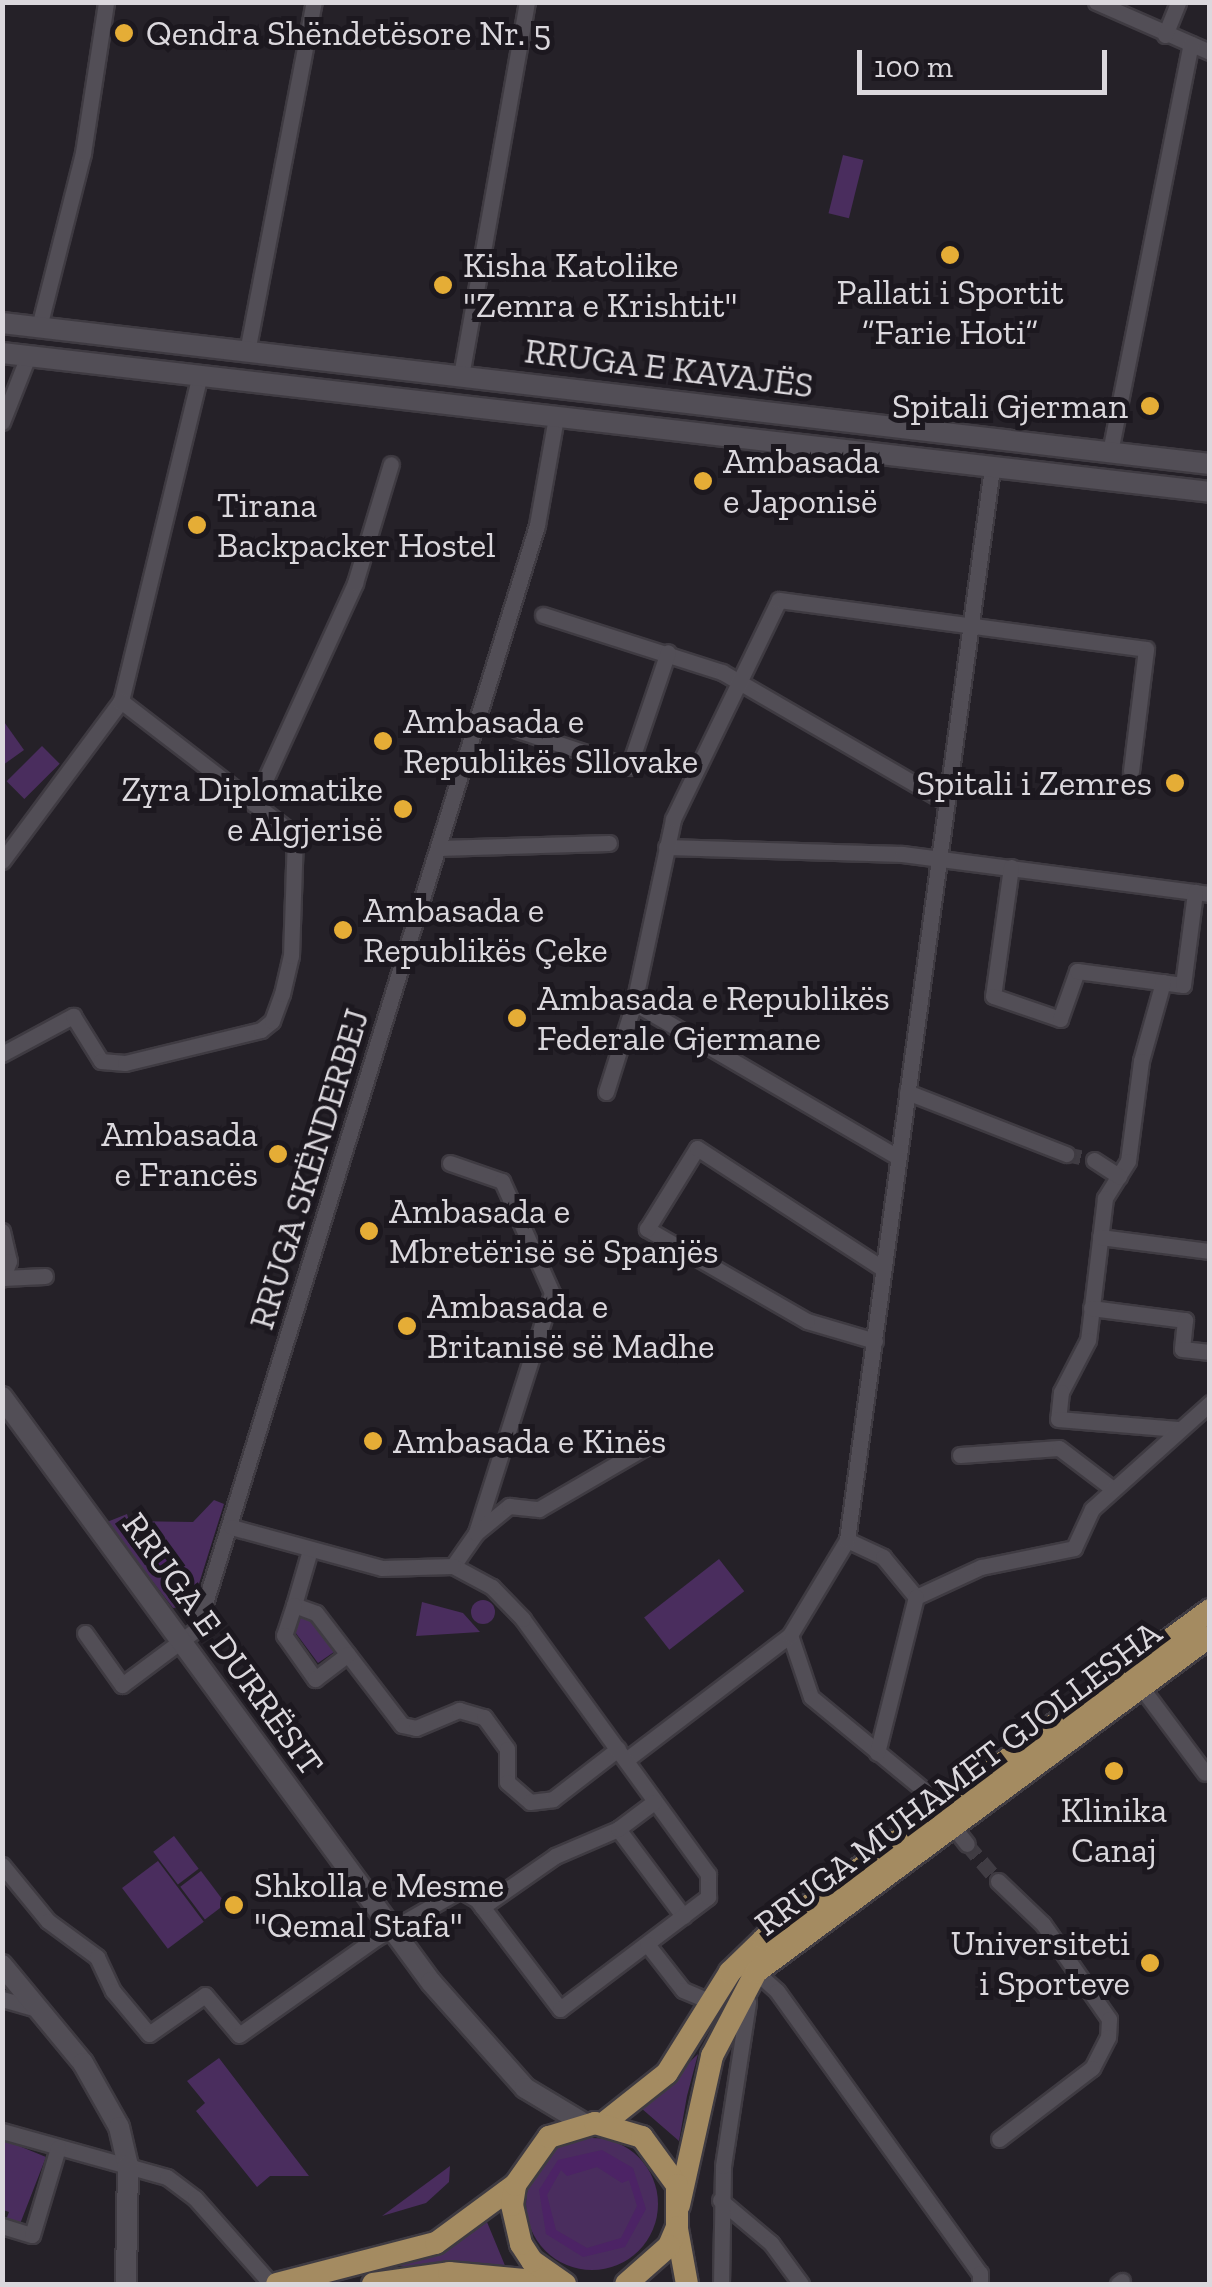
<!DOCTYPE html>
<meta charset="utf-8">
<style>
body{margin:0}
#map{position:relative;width:1212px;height:2287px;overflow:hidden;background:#252128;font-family:"Zilla Slab",serif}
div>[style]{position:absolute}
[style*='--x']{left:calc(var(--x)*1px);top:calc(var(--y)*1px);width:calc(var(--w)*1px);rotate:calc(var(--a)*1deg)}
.green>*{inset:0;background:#4a2d5e;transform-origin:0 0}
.round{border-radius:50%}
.water>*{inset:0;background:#4c2365}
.street-tunnel>*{height:15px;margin-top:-7.5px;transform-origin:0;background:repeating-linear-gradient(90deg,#403c43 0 15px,transparent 0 23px)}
.roads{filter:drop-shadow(2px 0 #3f3b42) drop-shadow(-2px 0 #3f3b42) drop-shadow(0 2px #3f3b42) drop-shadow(0 -2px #3f3b42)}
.street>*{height:15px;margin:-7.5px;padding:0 7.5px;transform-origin:7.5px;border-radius:7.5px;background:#524e56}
.secondary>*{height:20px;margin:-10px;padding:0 10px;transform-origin:10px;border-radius:10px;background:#524e56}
.primary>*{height:22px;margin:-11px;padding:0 11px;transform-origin:11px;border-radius:11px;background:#a48b61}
.dots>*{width:28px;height:28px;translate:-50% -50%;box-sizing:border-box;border:5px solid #1c181f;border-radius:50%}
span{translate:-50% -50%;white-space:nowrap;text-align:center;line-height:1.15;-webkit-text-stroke:10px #1c181f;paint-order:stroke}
.poi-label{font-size:35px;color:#dbd8dd}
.left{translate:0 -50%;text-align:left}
.right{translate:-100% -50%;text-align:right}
.street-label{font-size:35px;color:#dbd8dd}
.frame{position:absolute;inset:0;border:5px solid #dbd8dd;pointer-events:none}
.scale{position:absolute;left:857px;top:50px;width:250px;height:45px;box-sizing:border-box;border:5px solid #dbd8dd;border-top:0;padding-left:12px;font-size:30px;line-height:35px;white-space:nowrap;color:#dbd8dd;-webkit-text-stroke:8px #1c181f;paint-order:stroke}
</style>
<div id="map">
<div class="green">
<div style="left:843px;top:155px;width:21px;height:60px;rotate:14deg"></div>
<div style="clip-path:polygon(2px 719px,24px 750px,3px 765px,2px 765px)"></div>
<div style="left:42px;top:746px;width:25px;height:50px;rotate:45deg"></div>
<div style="clip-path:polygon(214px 1500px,224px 1504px,192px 1606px,173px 1608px,107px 1522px,127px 1514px,129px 1521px,193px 1522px)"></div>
<div style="left:719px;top:1559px;width:41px;height:95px;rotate:52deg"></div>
<div class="round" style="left:471px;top:1600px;width:24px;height:24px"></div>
<div style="clip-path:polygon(422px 1602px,463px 1613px,480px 1632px,416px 1636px)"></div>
<div style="clip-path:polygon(301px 1616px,312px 1620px,334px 1652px,318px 1663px,295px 1632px)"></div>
<div style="left:174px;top:1836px;width:41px;height:26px;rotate:53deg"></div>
<div style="left:158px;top:1861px;width:76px;height:45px;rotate:53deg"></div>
<div style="left:201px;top:1871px;width:41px;height:26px;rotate:53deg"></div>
<div style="clip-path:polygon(698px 2054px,687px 2096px,679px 2141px,641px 2108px)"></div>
<div style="clip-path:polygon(219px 2058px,309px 2176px,270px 2176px,257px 2187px,196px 2111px,205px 2103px,187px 2081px)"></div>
<div class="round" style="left:526px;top:2138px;width:132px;height:132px"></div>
<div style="clip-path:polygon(2px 2139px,46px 2157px,20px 2224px,6px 2220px,9px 2212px,3px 2210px)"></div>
<div style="clip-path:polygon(450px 2166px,449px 2182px,426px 2203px,382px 2216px)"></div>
<div style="clip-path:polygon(487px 2222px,506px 2268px,398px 2266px,450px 2249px)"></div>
</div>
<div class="water">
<div class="round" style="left:155px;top:1549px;width:24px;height:24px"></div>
<div style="clip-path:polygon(evenodd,602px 2150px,633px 2168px,646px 2209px,625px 2247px,583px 2257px,546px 2234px,539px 2190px,558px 2160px,602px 2150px,597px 2167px,622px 2183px,629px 2180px,637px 2206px,621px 2238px,587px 2248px,556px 2230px,547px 2195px,561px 2170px,567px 2176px,597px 2167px)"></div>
</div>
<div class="street-tunnel">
<div style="--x:1066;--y:1154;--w:29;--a:12"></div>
<div style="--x:967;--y:1844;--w:48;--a:50"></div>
</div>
<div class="roads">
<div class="street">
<div style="--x:1096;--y:2;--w:124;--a:23.7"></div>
<div style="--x:1165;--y:35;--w:35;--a:-68"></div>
<div style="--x:39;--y:327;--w:179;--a:-75.8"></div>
<div style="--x:83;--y:153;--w:153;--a:-81.3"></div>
<div style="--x:247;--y:352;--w:356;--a:-79.2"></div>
<div style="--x:461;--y:376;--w:380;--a:-80"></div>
<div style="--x:2;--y:422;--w:71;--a:-68.5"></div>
<div style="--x:1110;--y:452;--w:416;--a:-78.8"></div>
<div style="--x:543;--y:615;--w:188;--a:17.7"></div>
<div style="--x:722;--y:672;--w:259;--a:30.1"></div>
<div style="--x:517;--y:730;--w:118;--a:18.3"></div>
<div style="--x:629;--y:767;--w:121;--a:-71.3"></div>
<div style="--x:254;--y:804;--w:243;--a:-65.4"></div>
<div style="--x:355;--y:583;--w:124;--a:-73.2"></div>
<div style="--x:666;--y:847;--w:236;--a:1.7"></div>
<div style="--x:902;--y:854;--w:311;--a:7.4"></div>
<div style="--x:438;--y:848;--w:171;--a:-1.7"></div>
<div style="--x:2;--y:861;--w:199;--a:-53.4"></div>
<div style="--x:121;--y:701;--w:335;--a:-76.4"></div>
<div style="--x:1011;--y:867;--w:130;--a:97.9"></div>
<div style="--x:993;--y:996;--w:71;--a:18.9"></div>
<div style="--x:1060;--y:1019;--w:51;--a:-70.5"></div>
<div style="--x:1077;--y:971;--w:107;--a:7.5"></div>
<div style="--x:1183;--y:985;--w:94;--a:-82.6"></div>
<div style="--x:1163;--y:982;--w:82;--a:105.6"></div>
<div style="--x:1141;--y:1061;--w:101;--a:97.4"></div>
<div style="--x:1128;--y:1161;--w:44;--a:121.9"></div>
<div style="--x:1105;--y:1198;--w:143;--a:96.8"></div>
<div style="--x:1088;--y:1340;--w:59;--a:117.4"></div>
<div style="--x:1061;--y:1392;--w:27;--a:96"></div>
<div style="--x:1058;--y:1419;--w:120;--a:4.8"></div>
<div style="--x:634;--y:1003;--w:306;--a:30.3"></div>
<div style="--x:2;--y:1054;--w:81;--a:-28.2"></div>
<div style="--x:73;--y:1016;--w:53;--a:58.1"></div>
<div style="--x:101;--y:1061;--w:24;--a:5"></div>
<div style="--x:125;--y:1063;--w:140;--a:-13.6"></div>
<div style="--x:261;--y:1030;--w:14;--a:-39"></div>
<div style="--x:272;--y:1021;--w:29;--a:-70"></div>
<div style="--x:282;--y:994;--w:39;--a:-77"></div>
<div style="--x:291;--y:956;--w:121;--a:-88.1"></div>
<div style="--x:295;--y:835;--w:220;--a:-142.4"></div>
<div style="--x:606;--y:1092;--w:93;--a:-72.5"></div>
<div style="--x:634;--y:1003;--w:188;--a:-78"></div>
<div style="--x:673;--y:819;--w:243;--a:-64.2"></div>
<div style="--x:779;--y:600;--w:370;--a:7.6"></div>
<div style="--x:1146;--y:649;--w:123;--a:97"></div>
<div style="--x:907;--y:1092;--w:171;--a:21.3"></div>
<div style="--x:1094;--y:1160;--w:30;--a:33"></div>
<div style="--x:450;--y:1163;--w:55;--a:19.1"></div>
<div style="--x:502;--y:1181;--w:123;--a:65.9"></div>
<div style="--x:552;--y:1293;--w:252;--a:107.6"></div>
<div style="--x:476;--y:1533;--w:40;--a:124.9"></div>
<div style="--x:2;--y:1231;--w:31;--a:77"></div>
<div style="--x:9;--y:1261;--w:19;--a:111"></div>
<div style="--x:1100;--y:1237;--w:111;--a:7.3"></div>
<div style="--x:3;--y:1278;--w:42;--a:-2.7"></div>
<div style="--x:1091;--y:1308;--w:95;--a:7.3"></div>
<div style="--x:1185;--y:1320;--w:29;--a:96"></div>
<div style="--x:1182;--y:1349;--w:28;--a:6"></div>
<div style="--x:875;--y:1341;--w:71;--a:-163.6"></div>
<div style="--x:807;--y:1321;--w:185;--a:-150.1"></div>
<div style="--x:647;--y:1229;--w:95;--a:-58.3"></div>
<div style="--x:697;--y:1148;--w:222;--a:33"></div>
<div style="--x:960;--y:1455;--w:99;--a:-4"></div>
<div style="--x:1059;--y:1448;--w:68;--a:37.2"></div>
<div style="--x:476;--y:1533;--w:43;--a:-39.3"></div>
<div style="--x:509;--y:1506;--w:30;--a:6"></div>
<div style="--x:539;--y:1509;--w:133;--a:-30.2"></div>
<div style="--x:847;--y:1540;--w:40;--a:25"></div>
<div style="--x:883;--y:1557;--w:52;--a:50.5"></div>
<div style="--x:310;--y:1550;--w:57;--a:106.2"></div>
<div style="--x:294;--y:1605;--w:23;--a:20"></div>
<div style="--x:316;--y:1613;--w:141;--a:52.5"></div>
<div style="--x:402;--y:1725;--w:14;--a:12"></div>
<div style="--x:416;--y:1728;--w:47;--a:-22.7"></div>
<div style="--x:459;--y:1710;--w:26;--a:16"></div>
<div style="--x:484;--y:1717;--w:39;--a:54"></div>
<div style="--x:507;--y:1749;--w:33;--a:90"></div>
<div style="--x:507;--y:1782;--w:30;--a:41"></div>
<div style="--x:530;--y:1802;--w:23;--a:-7"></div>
<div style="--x:553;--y:1799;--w:82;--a:-37.6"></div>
<div style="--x:916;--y:1597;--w:72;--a:-24.8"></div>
<div style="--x:981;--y:1567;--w:95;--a:-11.5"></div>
<div style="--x:1074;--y:1548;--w:43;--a:-65.2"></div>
<div style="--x:1092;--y:1509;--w:159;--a:-41.9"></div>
<div style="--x:294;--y:1605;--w:32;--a:108"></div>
<div style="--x:284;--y:1635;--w:54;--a:54.8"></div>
<div style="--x:315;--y:1679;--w:41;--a:-37.1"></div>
<div style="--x:85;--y:1633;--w:64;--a:54.6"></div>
<div style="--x:122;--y:1685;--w:94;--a:-36.7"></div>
<div style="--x:197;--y:1629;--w:1155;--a:-72.88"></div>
<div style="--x:537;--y:525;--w:110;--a:-80"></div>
<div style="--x:790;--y:1635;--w:65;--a:71.3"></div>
<div style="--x:811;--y:1697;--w:171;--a:39.5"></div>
<div style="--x:1141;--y:1687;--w:107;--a:53.3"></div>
<div style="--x:877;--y:1753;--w:161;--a:-76"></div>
<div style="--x:626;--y:1760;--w:206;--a:-37.3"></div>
<div style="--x:790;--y:1635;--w:111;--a:-59"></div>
<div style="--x:847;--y:1540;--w:1083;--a:-82.3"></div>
<div style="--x:952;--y:1825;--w:24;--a:52"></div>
<div style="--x:618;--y:1829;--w:109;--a:53.2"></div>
<div style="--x:2;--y:1865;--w:72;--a:50.6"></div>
<div style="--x:48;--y:1921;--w:61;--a:36.3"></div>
<div style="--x:97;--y:1957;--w:38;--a:65"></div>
<div style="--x:113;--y:1991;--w:56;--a:50.1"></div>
<div style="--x:149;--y:2034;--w:68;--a:-34.9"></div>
<div style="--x:205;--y:1995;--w:52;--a:49.6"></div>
<div style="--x:239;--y:2035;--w:168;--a:-35.3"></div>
<div style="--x:376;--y:1938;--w:97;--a:-29.7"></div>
<div style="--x:460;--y:1890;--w:20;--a:30"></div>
<div style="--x:477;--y:1900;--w:137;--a:52.7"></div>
<div style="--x:560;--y:2009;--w:186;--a:-37.1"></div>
<div style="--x:708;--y:1897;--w:23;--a:-90"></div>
<div style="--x:708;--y:1874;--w:315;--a:-126"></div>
<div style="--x:523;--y:1619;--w:45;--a:-134.1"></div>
<div style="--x:492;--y:1587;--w:44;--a:-151.7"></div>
<div style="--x:453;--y:1566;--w:71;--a:178.4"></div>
<div style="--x:382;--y:1568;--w:156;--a:-164.8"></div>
<div style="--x:998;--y:1881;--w:62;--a:43.7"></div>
<div style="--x:1043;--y:1924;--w:116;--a:55.2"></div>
<div style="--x:1109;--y:2019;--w:18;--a:93"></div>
<div style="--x:1108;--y:2037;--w:35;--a:117"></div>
<div style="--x:1092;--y:2068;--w:117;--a:142.6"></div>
<div style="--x:482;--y:1907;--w:89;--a:-34.9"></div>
<div style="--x:555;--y:1856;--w:69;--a:-23.2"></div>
<div style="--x:618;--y:1829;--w:45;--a:-36.9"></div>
<div style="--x:647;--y:1944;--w:58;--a:52"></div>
<div style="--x:683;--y:1990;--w:28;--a:23"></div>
<div style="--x:754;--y:1980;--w:8;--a:-76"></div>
<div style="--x:756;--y:1972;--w:28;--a:42"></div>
<div style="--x:777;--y:1991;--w:347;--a:54.3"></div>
<div style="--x:980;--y:2273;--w:11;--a:90"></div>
<div style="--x:2;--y:1999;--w:40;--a:16"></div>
<div style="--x:2;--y:2131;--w:171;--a:15.6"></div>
<div style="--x:167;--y:2177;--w:35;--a:37"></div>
<div style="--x:195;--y:2198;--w:115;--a:48.5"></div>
<div style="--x:720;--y:2200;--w:67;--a:40.1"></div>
<div style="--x:771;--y:2243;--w:51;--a:53.8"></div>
<div style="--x:2;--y:2226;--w:31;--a:17"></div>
<div style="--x:32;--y:2235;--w:91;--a:-73.4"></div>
<div style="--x:721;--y:2284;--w:118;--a:-89"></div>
<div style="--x:723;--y:2166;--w:166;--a:-81.3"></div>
<div style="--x:1118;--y:2284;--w:5;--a:-37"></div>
</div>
<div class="secondary">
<div style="--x:2;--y:323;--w:1216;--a:6.66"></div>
<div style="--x:2;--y:353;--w:1216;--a:6.56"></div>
<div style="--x:2;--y:1397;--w:725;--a:53.75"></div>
<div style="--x:431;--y:1982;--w:142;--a:48.4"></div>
<div style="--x:525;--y:2088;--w:70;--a:31"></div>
<div style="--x:2;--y:1965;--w:127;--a:50.4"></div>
<div style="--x:83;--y:2063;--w:73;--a:60.6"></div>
<div style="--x:119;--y:2127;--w:39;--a:77"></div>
<div style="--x:128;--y:2165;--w:119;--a:91"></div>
</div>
<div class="primary">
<div style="--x:604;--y:2123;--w:80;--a:-38.4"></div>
<div style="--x:667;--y:2073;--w:119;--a:-58"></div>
<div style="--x:730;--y:1972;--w:47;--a:-44.1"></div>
<div style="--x:764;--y:1939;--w:554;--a:-36.42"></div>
<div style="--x:679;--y:2205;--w:153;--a:-77.5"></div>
<div style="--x:712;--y:2056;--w:95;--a:-62.4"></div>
<div style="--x:756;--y:1972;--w:565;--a:-36.5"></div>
<div style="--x:677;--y:2229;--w:56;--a:79.7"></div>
<div style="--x:277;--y:2284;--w:164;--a:-14.5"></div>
<div style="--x:436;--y:2243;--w:98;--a:-36.3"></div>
<div style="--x:373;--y:2284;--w:77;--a:-8.2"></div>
<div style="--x:449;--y:2273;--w:108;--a:5.3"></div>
<div style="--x:565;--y:2284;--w:40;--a:-145.1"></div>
<div style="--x:532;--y:2261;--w:20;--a:-123"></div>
<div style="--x:521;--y:2244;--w:40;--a:-103"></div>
<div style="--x:512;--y:2205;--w:20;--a:-81"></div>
<div style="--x:515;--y:2185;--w:59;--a:-54.7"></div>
<div style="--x:549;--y:2137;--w:48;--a:-16.9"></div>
<div style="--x:595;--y:2123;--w:49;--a:16.6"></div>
<div style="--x:642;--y:2137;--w:59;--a:53.9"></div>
<div style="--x:677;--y:2185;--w:42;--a:90"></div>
<div style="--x:677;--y:2227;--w:21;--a:113"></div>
<div style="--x:669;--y:2246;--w:57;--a:138.5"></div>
</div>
</div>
<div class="dots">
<div style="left:124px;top:33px;background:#e5ad36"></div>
<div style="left:950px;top:255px;background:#e5ad36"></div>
<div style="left:443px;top:285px;background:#e5ad36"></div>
<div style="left:1150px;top:406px;background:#e5ad36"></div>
<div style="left:703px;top:481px;background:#e5ad36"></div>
<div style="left:197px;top:525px;background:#e5ad36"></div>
<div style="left:383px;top:741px;background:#e5ad36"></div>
<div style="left:1175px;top:783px;background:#e5ad36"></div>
<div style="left:403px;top:809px;background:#e5ad36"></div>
<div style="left:343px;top:930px;background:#e5ad36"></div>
<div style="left:517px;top:1018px;background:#e5ad36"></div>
<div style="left:278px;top:1154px;background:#e5ad36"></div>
<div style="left:369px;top:1231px;background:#e5ad36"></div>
<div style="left:407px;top:1326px;background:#e5ad36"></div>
<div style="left:373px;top:1441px;background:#e5ad36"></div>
<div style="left:1114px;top:1771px;background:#e5ad36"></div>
<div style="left:234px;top:1905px;background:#e5ad36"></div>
<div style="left:1150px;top:1963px;background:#e5ad36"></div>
</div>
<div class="poi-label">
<span class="left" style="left:146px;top:33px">Qendra Shëndetësore Nr. 5</span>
<span class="left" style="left:463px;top:285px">Kisha Katolike<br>"Zemra e Krishtit"</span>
<span style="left:950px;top:312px">Pallati i Sportit<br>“Farie Hoti”</span>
<span class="right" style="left:1128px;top:406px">Spitali Gjerman</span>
<span class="left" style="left:723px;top:481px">Ambasada<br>e Japonisë</span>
<span class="left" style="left:217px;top:525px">Tirana<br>Backpacker Hostel</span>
<span class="left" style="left:403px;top:741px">Ambasada e<br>Republikës Sllovake</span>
<span class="right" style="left:1152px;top:783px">Spitali i Zemres</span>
<span class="right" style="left:383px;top:809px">Zyra Diplomatike<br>e Algjerisë</span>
<span class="left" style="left:363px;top:930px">Ambasada e<br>Republikës Çeke</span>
<span class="left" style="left:537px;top:1018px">Ambasada e Republikës<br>Federale Gjermane</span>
<span class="right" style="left:258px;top:1154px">Ambasada<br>e Francës</span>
<span class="left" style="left:389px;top:1231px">Ambasada e<br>Mbretërisë së Spanjës</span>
<span class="left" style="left:427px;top:1326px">Ambasada e<br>Britanisë së Madhe</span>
<span class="left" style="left:393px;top:1441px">Ambasada e Kinës</span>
<span style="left:1114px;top:1830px">Klinika<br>Canaj</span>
<span class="left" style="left:254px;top:1905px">Shkolla e Mesme<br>"Qemal Stafa"</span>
<span class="right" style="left:1130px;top:1963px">Universiteti<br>i Sporteve</span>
</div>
<div class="street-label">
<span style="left:669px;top:368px;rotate:7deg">RRUGA E KAVAJËS</span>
<span style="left:309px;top:1169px;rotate:-73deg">RRUGA SKËNDERBEJ</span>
<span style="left:223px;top:1644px;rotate:54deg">RRUGA E DURRËSIT</span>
<span style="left:958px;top:1778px;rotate:-37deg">RRUGA MUHAMET GJOLLESHA</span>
</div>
<div class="frame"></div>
<div class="scale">100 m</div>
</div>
